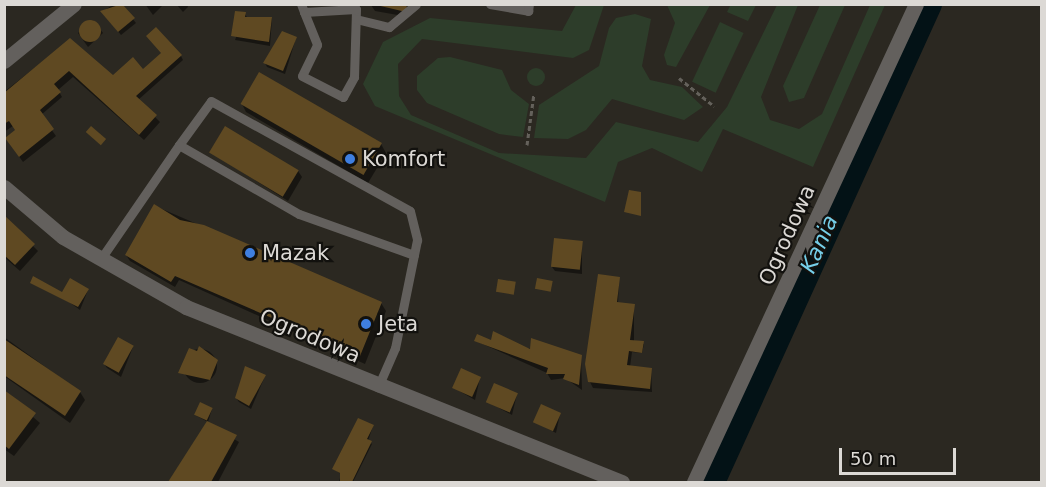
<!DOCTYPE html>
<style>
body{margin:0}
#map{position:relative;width:1046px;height:487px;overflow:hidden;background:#2b2821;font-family:"DejaVu Sans",sans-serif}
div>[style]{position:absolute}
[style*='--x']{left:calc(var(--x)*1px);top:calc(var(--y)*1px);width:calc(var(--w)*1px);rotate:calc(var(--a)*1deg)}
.green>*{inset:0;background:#2d3d2a;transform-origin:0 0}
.round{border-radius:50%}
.shadow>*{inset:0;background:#0007}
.river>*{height:28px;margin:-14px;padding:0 14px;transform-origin:14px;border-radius:14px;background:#031216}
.building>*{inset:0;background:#5f4922;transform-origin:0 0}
.path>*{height:3px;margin-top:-1.5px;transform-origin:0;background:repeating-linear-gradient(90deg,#64615b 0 4.5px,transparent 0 7.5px)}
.lane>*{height:9px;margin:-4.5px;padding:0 4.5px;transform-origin:4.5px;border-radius:4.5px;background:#63605d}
.street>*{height:15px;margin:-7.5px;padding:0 7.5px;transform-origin:7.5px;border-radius:7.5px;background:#63605d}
.dots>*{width:16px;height:16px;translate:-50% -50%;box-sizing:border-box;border:3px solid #12110e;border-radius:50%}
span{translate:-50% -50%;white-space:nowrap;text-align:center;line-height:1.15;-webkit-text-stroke:4.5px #12110e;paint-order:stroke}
.poi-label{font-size:21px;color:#dcd9d5}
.left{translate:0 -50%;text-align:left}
.street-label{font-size:21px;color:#dcd9d5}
.water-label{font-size:22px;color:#76cfe9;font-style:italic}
.frame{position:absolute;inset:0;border:6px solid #dcd9d5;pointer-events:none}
.scale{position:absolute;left:839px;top:448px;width:117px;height:27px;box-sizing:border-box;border:3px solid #dcd9d5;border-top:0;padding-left:8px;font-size:18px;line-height:21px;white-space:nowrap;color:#dcd9d5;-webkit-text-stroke:4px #12110e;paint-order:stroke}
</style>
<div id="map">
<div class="green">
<div style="clip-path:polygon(731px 4px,756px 4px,756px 5px,748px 21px,727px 12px)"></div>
<div style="clip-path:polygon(576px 5px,604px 5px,589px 50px,573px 58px,422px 39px,398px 64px,399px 96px,411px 115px,499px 153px,586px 158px,616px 122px,698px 142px,727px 107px,777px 5px,798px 5px,761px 97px,770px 120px,799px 129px,822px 114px,870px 5px,885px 5px,813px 167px,723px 129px,702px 172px,652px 148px,618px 162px,605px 202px,375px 106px,363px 84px,383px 42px,430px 18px,562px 31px)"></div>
<div style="clip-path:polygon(667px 5px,710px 5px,676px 67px,667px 65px,664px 55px,675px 23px)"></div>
<div style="clip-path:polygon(820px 5px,845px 5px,804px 98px,789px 102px,783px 86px)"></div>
<div style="clip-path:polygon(635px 14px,651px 19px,642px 66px,650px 80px,682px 87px,703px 107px,684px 120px,612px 99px,586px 130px,568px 139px,534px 138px,539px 105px,599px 66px,609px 28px,616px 18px)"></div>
<div style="left:720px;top:22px;width:26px;height:66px;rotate:25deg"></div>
<div style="clip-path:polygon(450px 57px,502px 70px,511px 90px,529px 104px,523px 137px,499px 134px,427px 103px,417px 90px,417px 76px,438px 58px)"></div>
<div class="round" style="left:527px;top:68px;width:18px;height:18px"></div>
</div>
<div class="shadow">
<div style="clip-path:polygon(114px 4px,121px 4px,136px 23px,121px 35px,102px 12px)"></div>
<div style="clip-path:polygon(145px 4px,164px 4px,153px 15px)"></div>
<div style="clip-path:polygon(176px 4px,187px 4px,188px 7px,183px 12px)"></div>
<div style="clip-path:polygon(411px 4px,409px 17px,375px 11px,371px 5px)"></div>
<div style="clip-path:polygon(245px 14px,248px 19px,272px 18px,270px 46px,235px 40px)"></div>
<div style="clip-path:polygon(93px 20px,103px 33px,88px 47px,78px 33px)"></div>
<div style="clip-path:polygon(296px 38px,285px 74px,267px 67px,265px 63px)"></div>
<div style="clip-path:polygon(70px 40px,119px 83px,181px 56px,183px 60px,138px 100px,160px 122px,144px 140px,73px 77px,58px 90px,62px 97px,41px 115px,56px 136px,23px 162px,10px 144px,17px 131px,13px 126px,4px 132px,4px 92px)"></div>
<div style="clip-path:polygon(242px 104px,381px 144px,386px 153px,368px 183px,246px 112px)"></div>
<div style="clip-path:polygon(212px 153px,298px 171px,302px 177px,288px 201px)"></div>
<div style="clip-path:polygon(155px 206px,381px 303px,386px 311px,365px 364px,179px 280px,175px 287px,130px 261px,126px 255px)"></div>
<div style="clip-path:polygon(4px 217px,38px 251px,20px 271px,4px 257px)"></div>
<div style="clip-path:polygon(582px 243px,582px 274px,555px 271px,552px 267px)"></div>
<div style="clip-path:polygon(619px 278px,618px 304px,634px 306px,634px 342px,644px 344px,642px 353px,632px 352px,630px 367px,651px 369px,652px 392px,593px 388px,590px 382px)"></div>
<div style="clip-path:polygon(88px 290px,80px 310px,61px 296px)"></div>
<div style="clip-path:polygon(4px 337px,80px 392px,85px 400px,70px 423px,4px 376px)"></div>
<div style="clip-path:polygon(476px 341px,581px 356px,582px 390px,565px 378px,551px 380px,547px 373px)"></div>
<div style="clip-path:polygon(133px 347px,121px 377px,107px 368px,104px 364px)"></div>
<div class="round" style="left:183px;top:349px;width:34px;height:34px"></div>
<div style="clip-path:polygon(265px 376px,251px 409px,239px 402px,236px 398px)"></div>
<div style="clip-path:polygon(480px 378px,475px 400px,454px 388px)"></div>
<div style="clip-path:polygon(4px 392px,40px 423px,14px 456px,4px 449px)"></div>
<div style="clip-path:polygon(517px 394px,512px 415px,488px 402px)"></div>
<div style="clip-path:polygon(212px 409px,208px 422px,195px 415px)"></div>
<div style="clip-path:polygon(560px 414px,556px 433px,535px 422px)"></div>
<div style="clip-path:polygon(208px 423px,239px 442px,218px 482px,170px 482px)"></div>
<div style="clip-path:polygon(373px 426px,368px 441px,372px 444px,353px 482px,339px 482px,341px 474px,334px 469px)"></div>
</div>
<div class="river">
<div style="--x:711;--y:482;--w:525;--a:-65.58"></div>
</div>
<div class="building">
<div style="clip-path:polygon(122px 4px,135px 18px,118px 32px,100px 11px)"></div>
<div style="clip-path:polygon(372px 4px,407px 4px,406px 12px)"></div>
<div style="clip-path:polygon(235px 11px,246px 12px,245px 17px,272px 17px,269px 42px,231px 36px)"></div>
<div class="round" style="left:79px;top:20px;width:22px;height:22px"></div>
<div style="clip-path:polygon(156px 27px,182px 55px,136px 96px,157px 115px,139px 135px,69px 71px,54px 84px,61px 92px,40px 110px,54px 129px,19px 157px,5px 138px,15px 130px,9px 121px,4px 124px,4px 93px,70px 38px,113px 75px,133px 57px,143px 69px,161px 53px,146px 36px)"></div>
<div style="clip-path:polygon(282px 31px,297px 37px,283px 71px,263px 63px)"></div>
<div style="left:259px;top:72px;width:142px;height:37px;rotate:30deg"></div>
<div style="left:91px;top:126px;width:20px;height:8px;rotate:41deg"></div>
<div style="left:225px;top:126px;width:86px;height:31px;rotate:31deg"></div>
<div style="clip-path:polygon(629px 190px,641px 192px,641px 216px,624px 212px)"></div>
<div style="clip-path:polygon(154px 204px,180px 220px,204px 225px,382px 302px,360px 356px,175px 276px,171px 282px,125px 255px)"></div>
<div style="clip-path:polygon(4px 215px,35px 244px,15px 265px,4px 255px)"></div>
<div style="left:554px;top:238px;width:29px;height:29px;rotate:6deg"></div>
<div style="clip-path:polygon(598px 274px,620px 277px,617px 302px,635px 304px,630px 340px,644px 341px,642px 353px,629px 351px,627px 365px,652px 368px,650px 389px,588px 382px,585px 364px)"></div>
<div style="clip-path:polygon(33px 276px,62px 292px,70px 278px,89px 289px,78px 307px,30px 283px)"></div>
<div style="left:537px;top:278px;width:16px;height:11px;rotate:11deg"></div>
<div style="left:498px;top:279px;width:18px;height:13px;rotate:9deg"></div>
<div style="clip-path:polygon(493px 331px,530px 349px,531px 338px,582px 355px,579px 385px,563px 379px,565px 374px,546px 374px,548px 368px,474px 341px,477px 334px,491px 340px)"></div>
<div style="left:118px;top:337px;width:18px;height:31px;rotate:29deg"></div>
<div style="clip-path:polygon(4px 339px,81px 391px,65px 416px,4px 375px)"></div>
<div style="clip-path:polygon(199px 346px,218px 360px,210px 380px,178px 373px,189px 348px,197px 351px)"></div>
<div style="clip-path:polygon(245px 366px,266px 375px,249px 406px,235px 398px)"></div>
<div style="left:461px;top:368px;width:22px;height:22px;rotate:24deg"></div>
<div style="left:494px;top:383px;width:26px;height:21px;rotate:23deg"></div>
<div style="clip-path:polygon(4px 390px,36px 413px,9px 449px,4px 445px)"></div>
<div style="left:200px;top:402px;width:14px;height:14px;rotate:25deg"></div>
<div style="left:541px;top:404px;width:22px;height:20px;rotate:24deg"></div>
<div style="clip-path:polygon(358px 418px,374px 425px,367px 439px,372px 441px,352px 482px,340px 482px,340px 473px,332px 469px)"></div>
<div style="clip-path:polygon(207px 421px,237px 435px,211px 482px,168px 482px)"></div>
</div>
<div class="path">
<div style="--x:679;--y:78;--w:45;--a:38.7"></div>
<div style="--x:527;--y:145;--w:52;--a:-82.3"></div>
</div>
<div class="lane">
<div style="--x:301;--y:4;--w:9;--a:69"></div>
<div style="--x:304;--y:12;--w:35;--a:68"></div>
<div style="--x:317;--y:45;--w:34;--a:116"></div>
<div style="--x:302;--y:76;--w:46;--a:27.1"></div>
<div style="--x:343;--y:97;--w:23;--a:-61"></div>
<div style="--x:354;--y:77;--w:68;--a:-88.3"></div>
<div style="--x:356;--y:9;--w:52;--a:176.7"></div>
<div style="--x:490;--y:4;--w:39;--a:10"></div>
<div style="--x:528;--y:11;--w:7;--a:-82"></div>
<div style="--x:356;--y:19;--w:34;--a:14"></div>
<div style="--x:389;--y:27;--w:35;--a:-40"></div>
<div style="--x:179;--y:145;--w:54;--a:-54"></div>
<div style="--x:211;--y:101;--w:227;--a:28.9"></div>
<div style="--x:410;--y:211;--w:30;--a:76"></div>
<div style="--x:417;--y:240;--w:110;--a:101.5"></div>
<div style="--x:395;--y:348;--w:43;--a:113.6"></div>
<div style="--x:100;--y:260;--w:140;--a:-55.5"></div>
<div style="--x:179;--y:145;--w:138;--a:29.9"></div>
<div style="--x:299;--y:214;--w:122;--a:19.6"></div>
</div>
<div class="street">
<div style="--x:4;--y:61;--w:90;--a:-39.2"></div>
<div style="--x:4;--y:187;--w:77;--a:40.3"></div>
<div style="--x:63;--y:237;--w:142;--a:29.6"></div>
<div style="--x:186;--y:307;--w:470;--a:21.9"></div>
<div style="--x:694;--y:482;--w:527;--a:-65.09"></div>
</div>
<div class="dots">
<div style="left:350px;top:159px;background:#3f7fe0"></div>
<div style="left:250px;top:253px;background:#3f7fe0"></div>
<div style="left:366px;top:324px;background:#3f7fe0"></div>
</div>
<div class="poi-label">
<span class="left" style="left:362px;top:159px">Komfort</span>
<span class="left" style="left:262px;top:253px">Mazak</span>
<span class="left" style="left:378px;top:324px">Jeta</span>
</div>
<div class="street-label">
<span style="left:787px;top:235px;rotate:-66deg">Ogrodowa</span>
<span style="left:310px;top:336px;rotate:23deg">Ogrodowa</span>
</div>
<div class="water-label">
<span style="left:819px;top:244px;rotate:-66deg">Kania</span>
</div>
<div class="frame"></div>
<div class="scale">50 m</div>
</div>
